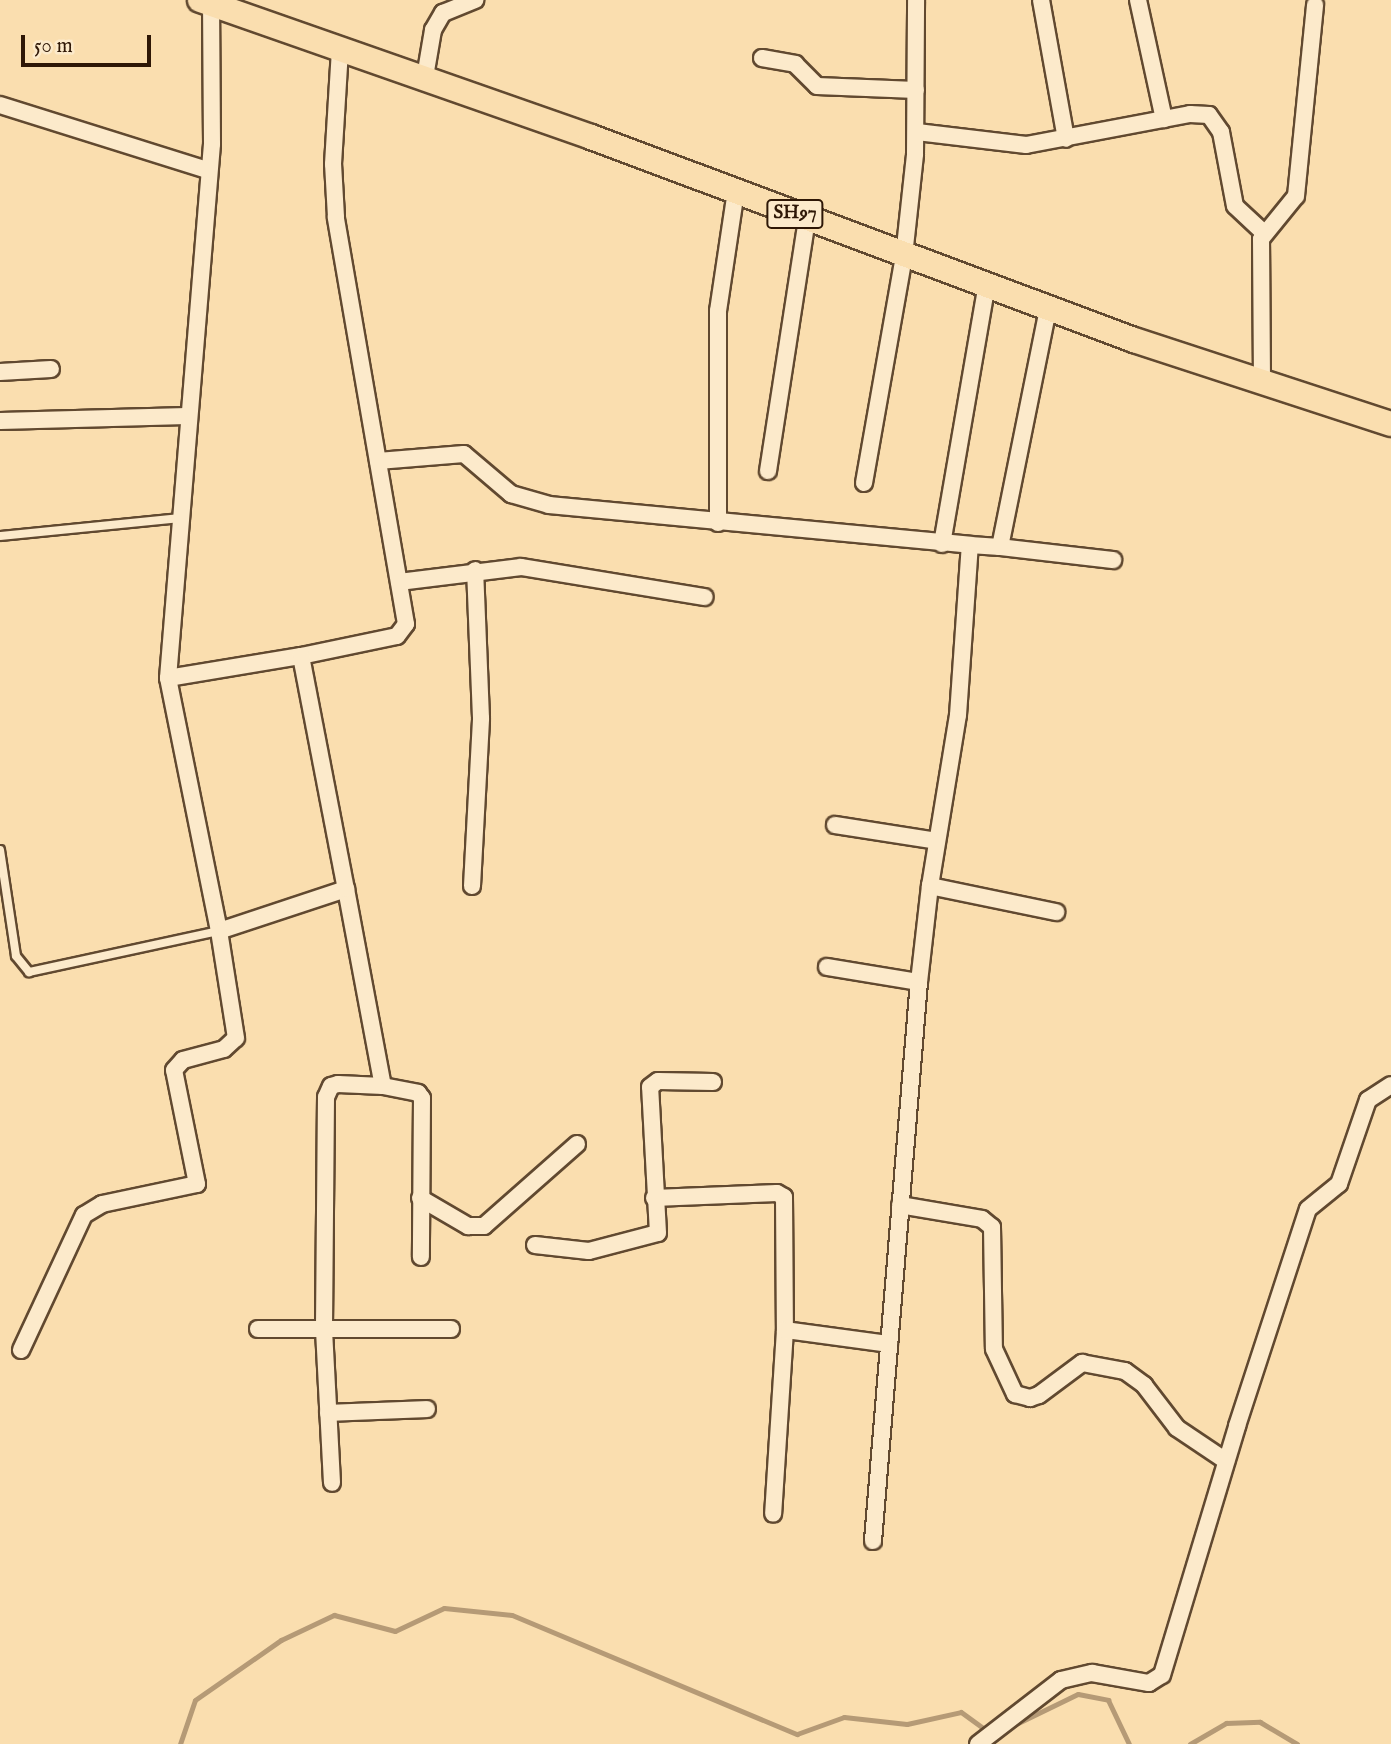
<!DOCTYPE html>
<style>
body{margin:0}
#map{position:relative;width:1391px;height:1744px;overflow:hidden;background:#fadeaf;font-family:"IM FELL English",serif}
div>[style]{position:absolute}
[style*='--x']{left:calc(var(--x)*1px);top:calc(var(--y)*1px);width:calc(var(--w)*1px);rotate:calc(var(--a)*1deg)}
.stream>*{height:5px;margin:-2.5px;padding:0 2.5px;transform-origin:2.5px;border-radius:2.5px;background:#b59a76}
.roads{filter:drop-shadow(2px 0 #614930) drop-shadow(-2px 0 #614930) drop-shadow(0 2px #614930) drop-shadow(0 -2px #614930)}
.lane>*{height:8px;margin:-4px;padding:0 4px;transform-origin:4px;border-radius:4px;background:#fceacb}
.street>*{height:16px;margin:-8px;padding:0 8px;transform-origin:8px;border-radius:8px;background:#fceacb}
.primary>*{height:24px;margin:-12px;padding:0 12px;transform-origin:12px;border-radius:12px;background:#fadeaf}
span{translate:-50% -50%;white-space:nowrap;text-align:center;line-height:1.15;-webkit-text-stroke:5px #fceacb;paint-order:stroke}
.shield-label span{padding:2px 5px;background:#fceacb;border:2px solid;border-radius:5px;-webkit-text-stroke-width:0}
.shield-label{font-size:19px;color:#2e1706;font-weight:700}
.scale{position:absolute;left:21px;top:35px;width:130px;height:32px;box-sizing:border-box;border:4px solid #2e1706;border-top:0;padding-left:9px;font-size:21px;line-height:24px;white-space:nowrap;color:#2e1706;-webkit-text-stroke:5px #fceacb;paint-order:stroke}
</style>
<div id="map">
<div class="stream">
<div style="--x:1012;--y:1726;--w:73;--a:-25.9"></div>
<div style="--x:1078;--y:1694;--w:31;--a:11"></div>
<div style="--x:1108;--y:1700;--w:49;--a:64.5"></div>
<div style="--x:180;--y:1744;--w:46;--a:-71.2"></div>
<div style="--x:195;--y:1700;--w:105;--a:-34.9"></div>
<div style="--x:281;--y:1640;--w:59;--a:-25.3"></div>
<div style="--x:334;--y:1615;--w:63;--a:14.7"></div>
<div style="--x:395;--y:1631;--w:54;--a:-25.1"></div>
<div style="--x:444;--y:1608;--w:68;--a:5.9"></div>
<div style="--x:512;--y:1615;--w:309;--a:22.7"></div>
<div style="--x:797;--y:1734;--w:50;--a:-19.9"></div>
<div style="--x:844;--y:1717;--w:63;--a:6.3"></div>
<div style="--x:907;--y:1724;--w:55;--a:-12.5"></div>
<div style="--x:961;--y:1712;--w:34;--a:36"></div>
<div style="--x:1190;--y:1744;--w:42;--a:-30.3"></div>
<div style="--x:1226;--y:1723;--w:34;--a:-2"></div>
<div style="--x:1260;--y:1722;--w:43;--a:30.7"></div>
</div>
<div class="roads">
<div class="lane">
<div style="--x:0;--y:536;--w:180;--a:-5.7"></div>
<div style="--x:0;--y:850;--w:107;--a:81.4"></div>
<div style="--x:16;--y:956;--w:21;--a:51"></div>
<div style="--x:29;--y:972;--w:194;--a:-12.2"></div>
</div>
<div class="street">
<div style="--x:211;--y:0;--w:144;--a:89.6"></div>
<div style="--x:212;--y:144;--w:536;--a:94.71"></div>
<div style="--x:168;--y:678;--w:258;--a:78.6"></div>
<div style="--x:219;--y:931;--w:134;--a:-18.3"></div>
<div style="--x:346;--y:889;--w:200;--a:79.4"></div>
<div style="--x:383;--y:1086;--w:45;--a:-177.5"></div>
<div style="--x:338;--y:1084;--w:7;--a:164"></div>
<div style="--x:331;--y:1086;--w:12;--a:114"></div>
<div style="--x:326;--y:1097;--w:233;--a:90.5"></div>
<div style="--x:324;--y:1330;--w:153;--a:87"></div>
<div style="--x:1041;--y:0;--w:141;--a:79.8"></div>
<div style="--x:1138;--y:0;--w:122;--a:77.7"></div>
<div style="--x:762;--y:58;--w:34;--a:10"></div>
<div style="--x:795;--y:64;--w:31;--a:45"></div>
<div style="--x:817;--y:86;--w:99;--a:2.3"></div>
<div style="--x:425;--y:77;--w:48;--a:-80.3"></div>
<div style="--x:433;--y:30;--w:20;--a:-60"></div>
<div style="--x:443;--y:13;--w:35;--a:-22"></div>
<div style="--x:0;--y:105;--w:217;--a:17.4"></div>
<div style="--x:917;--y:132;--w:110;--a:6.8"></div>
<div style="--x:1026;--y:145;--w:167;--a:-10.7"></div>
<div style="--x:1190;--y:114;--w:19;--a:3"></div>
<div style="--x:1209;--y:115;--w:21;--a:55"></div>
<div style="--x:1221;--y:132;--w:75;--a:79.3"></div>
<div style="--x:1235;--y:206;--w:38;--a:43"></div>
<div style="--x:0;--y:372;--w:51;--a:-3.4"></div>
<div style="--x:1262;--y:381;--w:142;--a:-90.4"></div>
<div style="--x:1261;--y:239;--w:55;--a:-50.9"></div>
<div style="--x:1296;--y:196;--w:192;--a:-84.3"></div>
<div style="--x:0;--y:421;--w:187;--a:-1.5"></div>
<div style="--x:378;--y:461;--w:86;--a:-4.7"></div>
<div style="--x:464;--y:454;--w:62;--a:40.4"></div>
<div style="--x:511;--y:494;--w:40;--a:16"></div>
<div style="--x:549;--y:505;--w:423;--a:5.4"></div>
<div style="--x:768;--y:471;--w:256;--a:-81.2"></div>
<div style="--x:864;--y:483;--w:230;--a:-80"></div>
<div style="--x:904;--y:256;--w:103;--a:-83.8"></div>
<div style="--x:915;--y:154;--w:154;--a:-89.6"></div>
<div style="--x:718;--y:523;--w:212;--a:-90"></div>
<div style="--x:718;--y:311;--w:121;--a:-81.5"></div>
<div style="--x:942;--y:544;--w:260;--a:-80.2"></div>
<div style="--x:1000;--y:547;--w:114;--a:6.6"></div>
<div style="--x:399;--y:582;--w:123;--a:-7"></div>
<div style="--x:521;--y:567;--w:186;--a:9.3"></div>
<div style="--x:301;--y:656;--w:98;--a:-11.8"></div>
<div style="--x:397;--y:636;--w:15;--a:-53"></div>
<div style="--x:406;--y:624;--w:413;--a:-99.8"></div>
<div style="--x:336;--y:217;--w:53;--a:-93.2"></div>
<div style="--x:333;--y:164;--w:114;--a:-86.5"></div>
<div style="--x:168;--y:678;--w:135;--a:-9.4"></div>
<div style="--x:301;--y:656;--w:237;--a:79.1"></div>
<div style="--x:835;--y:825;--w:103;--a:8.9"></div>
<div style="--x:472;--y:886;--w:168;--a:-86.9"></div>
<div style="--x:481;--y:718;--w:148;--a:-92.3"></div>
<div style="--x:930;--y:886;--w:129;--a:11.7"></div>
<div style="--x:827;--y:967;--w:93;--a:9.3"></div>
<div style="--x:383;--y:1086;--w:36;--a:11"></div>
<div style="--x:418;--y:1093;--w:6;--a:51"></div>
<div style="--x:422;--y:1098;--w:159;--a:90.4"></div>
<div style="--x:420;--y:1198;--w:56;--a:30.3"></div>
<div style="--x:468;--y:1226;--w:16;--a:0"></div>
<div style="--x:484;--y:1226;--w:124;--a:-41.4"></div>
<div style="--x:654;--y:1198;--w:123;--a:-2.3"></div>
<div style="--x:777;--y:1193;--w:8;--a:30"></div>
<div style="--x:784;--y:1197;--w:133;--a:89.6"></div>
<div style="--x:785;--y:1330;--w:184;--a:93.7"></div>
<div style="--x:900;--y:1205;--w:83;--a:9.7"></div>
<div style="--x:982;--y:1219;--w:13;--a:39"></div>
<div style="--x:992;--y:1227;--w:122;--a:89.1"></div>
<div style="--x:994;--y:1349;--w:50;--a:65"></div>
<div style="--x:1015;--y:1394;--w:16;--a:15"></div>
<div style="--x:1030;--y:1398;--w:9;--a:-18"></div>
<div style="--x:1039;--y:1395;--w:54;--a:-36.7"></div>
<div style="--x:1082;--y:1363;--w:44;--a:10.5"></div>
<div style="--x:1125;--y:1371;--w:24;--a:36"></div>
<div style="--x:1144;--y:1385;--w:54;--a:52.5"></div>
<div style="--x:1177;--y:1428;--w:59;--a:34"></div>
<div style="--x:535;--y:1245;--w:54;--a:6.3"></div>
<div style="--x:589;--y:1251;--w:71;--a:-14.6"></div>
<div style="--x:658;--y:1233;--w:146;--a:-93.1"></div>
<div style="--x:650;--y:1087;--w:10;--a:-37"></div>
<div style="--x:658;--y:1081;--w:55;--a:1"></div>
<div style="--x:258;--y:1329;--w:193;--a:0"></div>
<div style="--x:785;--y:1330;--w:105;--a:7.7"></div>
<div style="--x:21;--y:1350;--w:149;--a:-65"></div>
<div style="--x:84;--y:1215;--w:21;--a:-31"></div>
<div style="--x:102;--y:1204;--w:97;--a:-11.9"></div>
<div style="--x:197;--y:1184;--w:116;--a:-101.4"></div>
<div style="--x:174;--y:1070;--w:13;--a:-48"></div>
<div style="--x:183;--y:1060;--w:42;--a:-15"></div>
<div style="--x:224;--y:1049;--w:16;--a:-43"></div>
<div style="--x:236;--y:1038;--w:108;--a:-99"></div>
<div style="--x:328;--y:1413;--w:99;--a:-2.3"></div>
<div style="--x:873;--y:1541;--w:561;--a:-85.3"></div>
<div style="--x:919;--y:982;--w:97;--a:-83.5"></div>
<div style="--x:930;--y:886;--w:173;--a:-80.7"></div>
<div style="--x:958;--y:715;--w:170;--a:-86"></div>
<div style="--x:970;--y:545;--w:30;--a:4"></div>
<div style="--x:1000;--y:547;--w:242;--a:-78.6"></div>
<div style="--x:978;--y:1744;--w:105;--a:-37.6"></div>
<div style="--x:1061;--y:1680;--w:32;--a:-13"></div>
<div style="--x:1092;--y:1673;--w:58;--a:10"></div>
<div style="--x:1149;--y:1683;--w:15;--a:-32"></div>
<div style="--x:1162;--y:1675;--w:260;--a:-73.2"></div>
<div style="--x:1237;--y:1426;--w:228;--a:-71.9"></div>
<div style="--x:1308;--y:1209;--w:40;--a:-39"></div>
<div style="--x:1339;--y:1184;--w:89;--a:-71"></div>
<div style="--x:1368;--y:1100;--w:27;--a:-33"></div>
</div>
<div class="primary">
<div style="--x:200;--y:0;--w:414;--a:19.3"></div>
<div style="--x:591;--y:137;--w:580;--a:20.5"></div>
<div style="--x:1134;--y:340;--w:270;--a:18.1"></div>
</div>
</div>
<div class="shield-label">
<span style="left:795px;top:214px">SH97</span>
</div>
<div class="scale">50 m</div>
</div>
